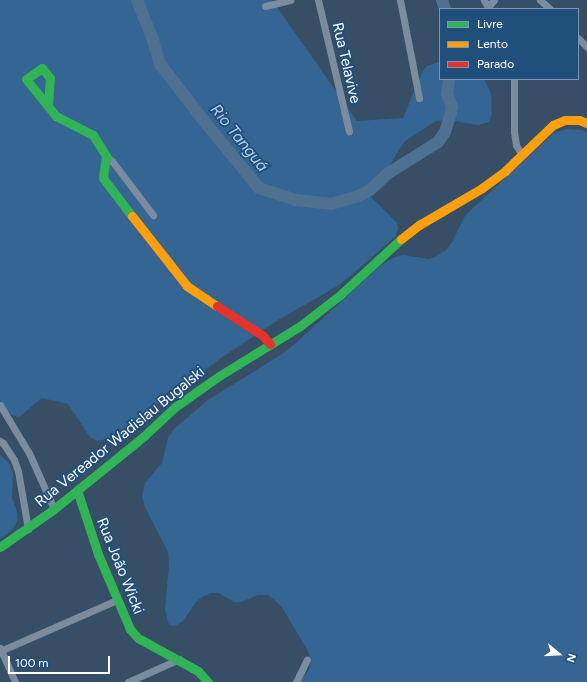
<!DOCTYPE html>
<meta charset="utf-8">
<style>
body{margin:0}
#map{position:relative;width:587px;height:682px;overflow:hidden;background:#364f67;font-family:Figtree,sans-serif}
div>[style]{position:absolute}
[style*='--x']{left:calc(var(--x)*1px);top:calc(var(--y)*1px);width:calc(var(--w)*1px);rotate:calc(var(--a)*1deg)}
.green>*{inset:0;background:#346593}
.river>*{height:12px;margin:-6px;padding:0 6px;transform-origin:6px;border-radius:6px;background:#4f7191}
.street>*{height:7px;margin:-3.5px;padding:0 3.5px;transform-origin:3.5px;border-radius:3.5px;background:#7a8c9e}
.fast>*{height:9px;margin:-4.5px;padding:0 4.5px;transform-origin:4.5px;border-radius:4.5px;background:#30b455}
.slow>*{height:9px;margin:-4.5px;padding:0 4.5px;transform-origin:4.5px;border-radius:4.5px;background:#ff9f0a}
.jam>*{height:9px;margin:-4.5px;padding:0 4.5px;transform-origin:4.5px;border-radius:4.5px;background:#e5322d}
span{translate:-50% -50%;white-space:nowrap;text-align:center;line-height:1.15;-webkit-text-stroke:3.5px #214f7c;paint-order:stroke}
.street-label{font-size:15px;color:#fff}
.water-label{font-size:16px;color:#afd0ee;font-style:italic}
.legend{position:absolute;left:439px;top:8px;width:140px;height:72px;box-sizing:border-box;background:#214f7c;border:1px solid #7a95b0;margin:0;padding:5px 7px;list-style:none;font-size:12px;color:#fff}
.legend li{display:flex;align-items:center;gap:8px;height:20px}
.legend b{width:20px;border:1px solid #7a95b0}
.north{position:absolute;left:539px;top:634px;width:40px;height:40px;-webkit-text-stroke:3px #214f7c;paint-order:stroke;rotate:108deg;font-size:11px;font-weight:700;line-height:16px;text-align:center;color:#fff}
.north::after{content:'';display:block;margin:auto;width:14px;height:18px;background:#fff;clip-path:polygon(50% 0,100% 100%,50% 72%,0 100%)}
.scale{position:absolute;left:8px;top:656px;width:102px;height:18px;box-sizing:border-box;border:2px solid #fff;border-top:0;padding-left:5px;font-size:12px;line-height:14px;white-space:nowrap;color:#fff;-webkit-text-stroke:3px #214f7c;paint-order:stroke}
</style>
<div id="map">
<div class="green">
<div style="clip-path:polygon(0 0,272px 0,357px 121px,403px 118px,423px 70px,427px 66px,440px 62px,440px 79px,484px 79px,491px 94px,492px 113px,489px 122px,478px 125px,449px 120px,436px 121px,405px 141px,370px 196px,397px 223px,398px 229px,396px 236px,348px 278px,336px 287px,278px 320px,224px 356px,116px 434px,106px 439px,97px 441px,90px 437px,68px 404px,42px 398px,19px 417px,9px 414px,0 400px)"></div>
<div style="clip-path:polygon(567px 129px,582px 130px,587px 132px,587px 682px,299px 682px,309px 670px,311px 661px,308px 651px,283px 609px,276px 601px,268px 595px,258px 595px,241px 602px,234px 602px,219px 593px,211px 593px,202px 597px,196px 602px,183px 621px,175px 626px,169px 625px,165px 610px,169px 564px,168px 552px,145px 507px,142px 497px,145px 483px,162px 463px,168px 438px,174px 429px,208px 400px,282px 354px,296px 343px,381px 265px,395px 257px,404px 255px,428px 259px,435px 257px,446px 250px,452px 242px,465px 216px,473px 208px,554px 133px)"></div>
<div style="clip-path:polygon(0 455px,9px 463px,13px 474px,12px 498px,16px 508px,18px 520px,13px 529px,0 539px)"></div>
</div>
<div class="river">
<div style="--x:137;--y:0;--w:43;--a:68.2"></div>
<div style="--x:153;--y:40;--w:25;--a:74"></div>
<div style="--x:160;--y:64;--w:78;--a:52.3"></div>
<div style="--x:208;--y:126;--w:80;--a:50.6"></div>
<div style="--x:259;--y:188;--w:38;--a:18"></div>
<div style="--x:295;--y:200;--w:36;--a:6"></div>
<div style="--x:331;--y:204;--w:29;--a:-16"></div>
<div style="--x:359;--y:196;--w:13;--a:-29"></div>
<div style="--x:370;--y:190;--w:23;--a:-43"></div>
<div style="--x:387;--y:174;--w:60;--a:-32.1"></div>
<div style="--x:438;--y:142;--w:12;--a:-55"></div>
<div style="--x:445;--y:132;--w:21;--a:-73"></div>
<div style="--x:451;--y:112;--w:5;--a:-79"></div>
<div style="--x:452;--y:107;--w:14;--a:-111"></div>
<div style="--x:447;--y:94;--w:15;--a:-82"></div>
<div style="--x:442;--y:0;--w:9;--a:72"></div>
</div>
<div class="street">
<div style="--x:318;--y:0;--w:135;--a:76.7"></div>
<div style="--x:400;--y:0;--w:100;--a:79"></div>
<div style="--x:484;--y:0;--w:10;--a:61"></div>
<div style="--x:540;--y:0;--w:13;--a:42"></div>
<div style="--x:265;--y:6;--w:26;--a:-13"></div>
<div style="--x:488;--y:7;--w:9;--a:-49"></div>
<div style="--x:578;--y:38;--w:13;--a:45"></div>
<div style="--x:514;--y:79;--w:53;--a:90"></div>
<div style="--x:514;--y:132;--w:13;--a:81"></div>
<div style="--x:516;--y:145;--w:12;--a:59"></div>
<div style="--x:106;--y:156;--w:8;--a:40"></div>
<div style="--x:112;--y:161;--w:68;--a:52.8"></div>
<div style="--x:0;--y:405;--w:56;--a:58.9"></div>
<div style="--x:29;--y:453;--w:61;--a:65.9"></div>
<div style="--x:0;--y:441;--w:4;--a:34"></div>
<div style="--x:3;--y:443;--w:20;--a:57"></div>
<div style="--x:14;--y:460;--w:12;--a:70"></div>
<div style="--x:18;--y:471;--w:59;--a:80.2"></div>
<div style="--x:0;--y:648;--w:37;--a:66"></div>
<div style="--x:0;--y:651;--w:128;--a:-23.6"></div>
<div style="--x:128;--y:682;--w:56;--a:-24.3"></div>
<div style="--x:296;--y:682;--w:25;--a:-64"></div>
</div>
<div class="fast">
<div style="--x:48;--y:105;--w:27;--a:-86"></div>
<div style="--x:50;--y:78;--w:13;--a:-129"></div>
<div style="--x:42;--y:68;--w:19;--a:145"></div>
<div style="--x:26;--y:79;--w:48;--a:51"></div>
<div style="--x:56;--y:116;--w:42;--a:27.2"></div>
<div style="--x:93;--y:135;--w:25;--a:58"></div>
<div style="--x:106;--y:156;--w:22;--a:98"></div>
<div style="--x:103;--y:178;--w:48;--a:52.7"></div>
<div style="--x:77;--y:490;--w:67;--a:71.8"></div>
<div style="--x:98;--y:554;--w:82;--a:66.9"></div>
<div style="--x:130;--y:629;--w:12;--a:48"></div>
<div style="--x:138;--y:638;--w:68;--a:28.8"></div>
<div style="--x:198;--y:671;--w:15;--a:48"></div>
<div style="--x:0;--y:547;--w:66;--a:-35.1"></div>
<div style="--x:54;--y:509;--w:116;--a:-39"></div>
<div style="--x:144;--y:436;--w:42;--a:-43.1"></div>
<div style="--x:175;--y:407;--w:54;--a:-35.2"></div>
<div style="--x:219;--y:376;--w:95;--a:-31.7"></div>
<div style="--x:300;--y:326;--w:51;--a:-37.8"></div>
<div style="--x:340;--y:295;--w:83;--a:-42.6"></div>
</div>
<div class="slow">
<div style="--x:132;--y:216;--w:89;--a:51.8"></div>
<div style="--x:187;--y:286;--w:36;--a:34"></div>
<div style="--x:401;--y:239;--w:23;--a:-38"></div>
<div style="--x:419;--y:225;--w:73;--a:-30.4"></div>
<div style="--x:482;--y:188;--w:29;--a:-36"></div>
<div style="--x:505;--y:171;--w:66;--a:-43.8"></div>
<div style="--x:553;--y:125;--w:13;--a:-23"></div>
<div style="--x:565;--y:120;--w:14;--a:0"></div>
<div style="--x:579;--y:120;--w:9;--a:21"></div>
</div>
<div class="jam">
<div style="--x:217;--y:306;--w:54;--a:32.8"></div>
<div style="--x:262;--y:335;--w:12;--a:48"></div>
</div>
<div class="street-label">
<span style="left:346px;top:63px;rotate:77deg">Rua Telavive</span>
<span style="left:120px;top:437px;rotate:-39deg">Rua Vereador Wadislau Bugalski</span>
<span style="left:120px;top:566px;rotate:68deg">Rua João Wicki</span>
</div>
<div class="water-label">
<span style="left:239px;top:138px;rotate:51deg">Rio Tanguá</span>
</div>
<ul class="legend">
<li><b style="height:5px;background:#30b455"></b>Livre</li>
<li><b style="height:5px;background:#ff9f0a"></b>Lento</li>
<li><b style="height:5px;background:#e5322d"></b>Parado</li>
</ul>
<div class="north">N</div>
<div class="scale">100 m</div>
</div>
